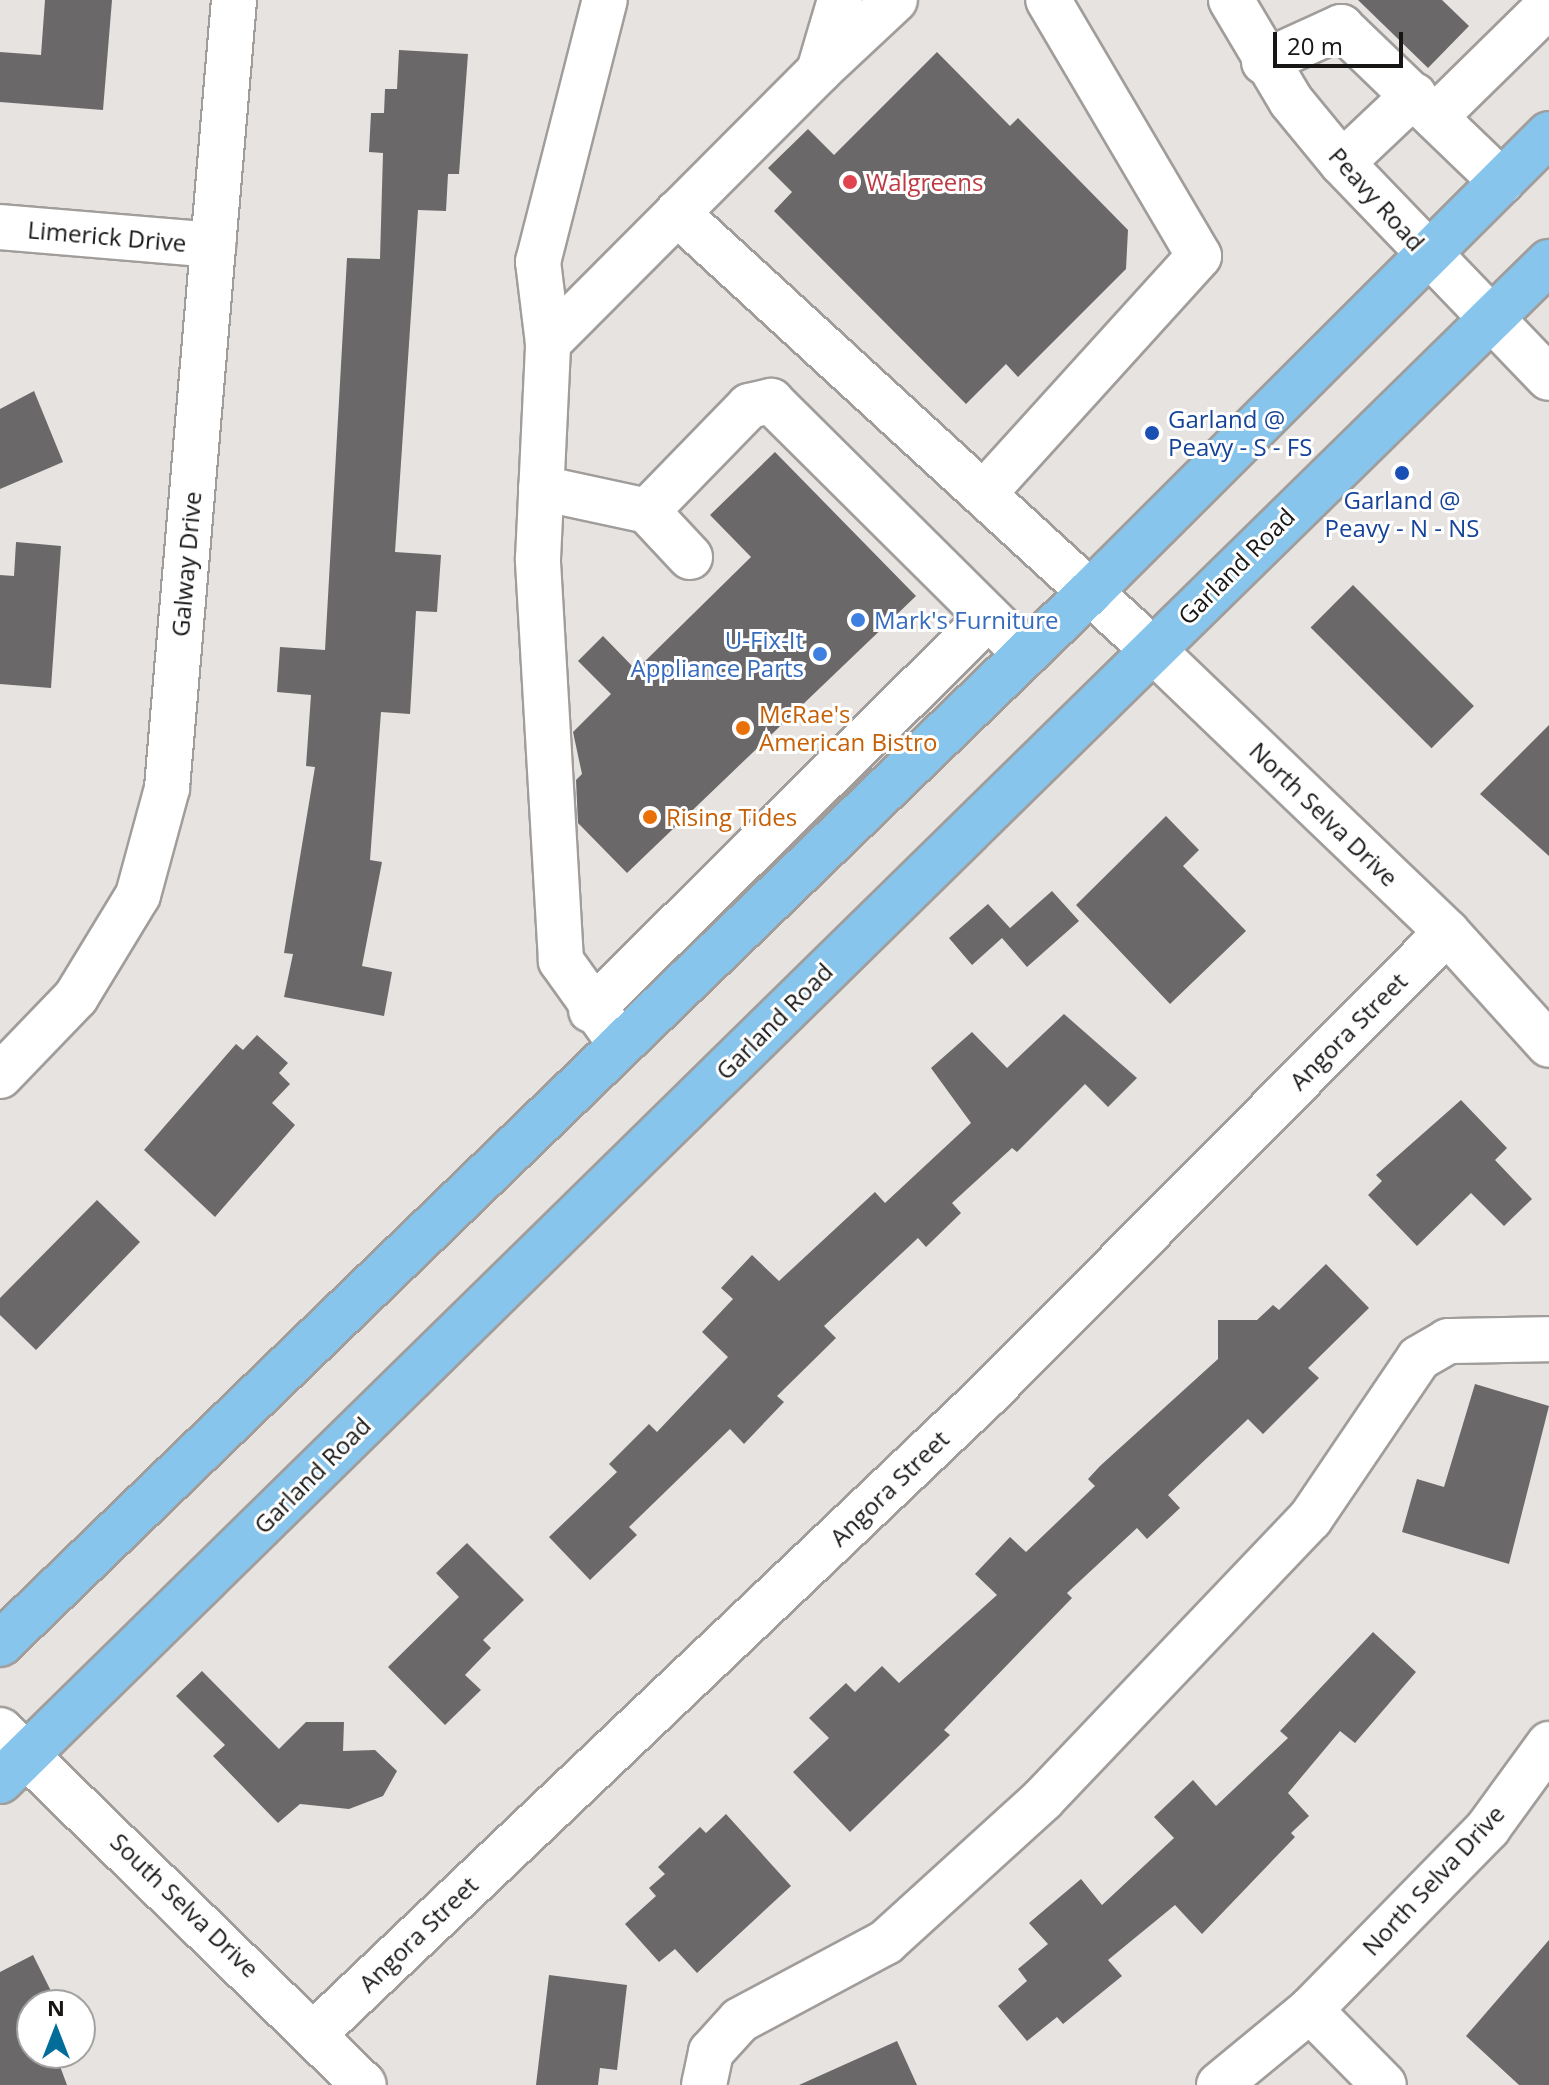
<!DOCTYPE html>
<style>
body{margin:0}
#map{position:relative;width:1549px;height:2085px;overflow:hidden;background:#e6e3e1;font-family:"Open Sans",sans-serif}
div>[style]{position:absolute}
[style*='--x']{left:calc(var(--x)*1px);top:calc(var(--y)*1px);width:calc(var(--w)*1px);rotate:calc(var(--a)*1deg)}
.building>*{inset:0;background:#6b686a;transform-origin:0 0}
.roads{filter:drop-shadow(2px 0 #a09d9b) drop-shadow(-2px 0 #a09d9b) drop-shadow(0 2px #a09d9b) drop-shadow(0 -2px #a09d9b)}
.minor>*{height:44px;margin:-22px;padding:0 22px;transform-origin:22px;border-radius:22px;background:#fff}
.major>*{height:44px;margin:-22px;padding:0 22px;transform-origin:22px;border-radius:22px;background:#88c5ec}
.dots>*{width:22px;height:22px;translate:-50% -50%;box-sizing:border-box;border:4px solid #fff;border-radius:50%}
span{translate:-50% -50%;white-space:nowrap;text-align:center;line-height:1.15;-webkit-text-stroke:6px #fff;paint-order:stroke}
.health-label{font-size:24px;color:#be3a42}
.left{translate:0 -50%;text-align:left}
.street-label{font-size:24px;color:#171615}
.transit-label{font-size:24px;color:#164399}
.shop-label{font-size:24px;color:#366cbe}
.right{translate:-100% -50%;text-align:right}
.food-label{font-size:24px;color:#c56008}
.north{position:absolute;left:16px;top:1989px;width:80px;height:80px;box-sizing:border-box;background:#fff;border:2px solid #a2a2a1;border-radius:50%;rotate:0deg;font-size:22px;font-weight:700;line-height:32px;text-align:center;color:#171615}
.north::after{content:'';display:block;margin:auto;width:28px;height:36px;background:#036d9a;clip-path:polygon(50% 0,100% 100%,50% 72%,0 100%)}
.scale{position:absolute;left:1273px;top:32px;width:130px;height:36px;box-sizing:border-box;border:4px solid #171615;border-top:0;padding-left:10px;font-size:24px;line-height:28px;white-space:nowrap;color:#171615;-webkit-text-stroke:6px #fff;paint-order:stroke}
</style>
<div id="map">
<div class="building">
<div style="clip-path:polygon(45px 0,112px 0,103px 110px,0 102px,0 52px,41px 55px)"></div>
<div style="clip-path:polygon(1358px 0,1442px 0,1469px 26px,1428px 68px)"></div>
<div style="clip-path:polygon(399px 50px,468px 54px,459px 174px,448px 174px,446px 211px,418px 210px,395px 552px,441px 555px,437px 612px,416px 611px,410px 714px,381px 712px,370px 860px,382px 862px,362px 966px,392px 972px,384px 1016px,284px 997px,293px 954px,284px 953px,315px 767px,306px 766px,311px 695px,277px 692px,280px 647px,325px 650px,347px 258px,380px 259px,383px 153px,369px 152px,371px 113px,384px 113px,385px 89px,397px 89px)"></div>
<div style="clip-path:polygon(937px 52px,1010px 126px,1018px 118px,1128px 230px,1126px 269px,1018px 377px,1006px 364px,966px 404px,774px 211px,792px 192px,768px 168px,808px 129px,834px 155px)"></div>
<div style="clip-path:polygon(34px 391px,63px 462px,0 489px,0 409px)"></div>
<div style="clip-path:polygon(775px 452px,916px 596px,627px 873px,578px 823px,576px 780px,582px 774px,573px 732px,611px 694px,578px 661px,603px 636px,636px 670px,751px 557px,710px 515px)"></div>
<div style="clip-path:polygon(16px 542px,61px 546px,51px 688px,0 684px,0 575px,14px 576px)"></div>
<div style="left:1353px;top:585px;width:171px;height:60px;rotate:45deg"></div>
<div style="clip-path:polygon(1549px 725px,1549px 856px,1480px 794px)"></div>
<div style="clip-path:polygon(1166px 816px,1199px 850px,1183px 866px,1246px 931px,1170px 1004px,1076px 905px)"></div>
<div style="clip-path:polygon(1052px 891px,1079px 921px,1027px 967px,1002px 938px,972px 965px,949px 938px,988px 904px,1010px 928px)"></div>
<div style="clip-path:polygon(1064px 1014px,1137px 1078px,1108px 1107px,1085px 1084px,1017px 1152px,1012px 1148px,952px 1203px,961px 1213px,926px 1247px,918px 1238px,824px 1326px,836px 1338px,777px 1396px,784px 1402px,744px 1444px,730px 1429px,629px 1527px,637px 1535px,590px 1580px,549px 1537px,617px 1472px,609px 1464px,649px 1424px,657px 1432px,728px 1357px,702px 1332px,733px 1299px,721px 1288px,752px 1255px,779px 1281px,875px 1192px,885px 1203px,971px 1123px,931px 1068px,972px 1032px,1007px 1068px)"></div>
<div style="clip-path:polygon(257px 1035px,288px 1063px,279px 1073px,290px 1084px,272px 1103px,295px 1125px,215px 1217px,144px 1150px,236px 1044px,243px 1050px)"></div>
<div style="clip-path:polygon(1461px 1100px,1507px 1148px,1495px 1160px,1532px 1199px,1504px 1226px,1471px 1193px,1417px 1246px,1368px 1195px,1382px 1181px,1376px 1175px)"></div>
<div style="clip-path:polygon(97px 1200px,140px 1242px,36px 1350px,0 1315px,0 1298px)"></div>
<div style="clip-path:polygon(1326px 1264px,1369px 1308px,1308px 1368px,1319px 1378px,1263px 1434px,1248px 1419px,1168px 1495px,1180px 1508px,1147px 1539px,1137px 1528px,1067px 1593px,1072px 1598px,944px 1730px,950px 1735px,850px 1832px,793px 1772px,829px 1738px,809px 1718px,846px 1683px,855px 1692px,882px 1666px,899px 1683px,997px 1595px,975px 1574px,1010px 1537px,1026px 1552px,1095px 1486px,1088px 1479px,1100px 1466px,1218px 1359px,1218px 1320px,1257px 1320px,1273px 1305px,1279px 1310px)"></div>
<div style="clip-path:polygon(1475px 1384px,1549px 1406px,1509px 1564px,1402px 1532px,1417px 1479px,1444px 1487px)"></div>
<div style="clip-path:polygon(467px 1543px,524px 1600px,483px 1640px,491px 1648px,465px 1675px,481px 1690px,445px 1725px,388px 1667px,459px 1597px,436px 1573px)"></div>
<div style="clip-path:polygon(1373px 1632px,1416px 1672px,1355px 1743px,1340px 1731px,1288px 1793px,1309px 1816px,1291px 1833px,1295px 1837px,1202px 1934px,1175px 1905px,1108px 1960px,1122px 1976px,1063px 2024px,1057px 2017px,1027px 2041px,998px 2006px,1027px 1981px,1018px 1969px,1048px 1944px,1029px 1923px,1081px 1879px,1102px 1905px,1174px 1838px,1154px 1817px,1193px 1780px,1216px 1806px,1288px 1738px,1280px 1731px)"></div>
<div style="clip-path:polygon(202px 1671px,279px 1749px,306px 1722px,344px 1722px,343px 1751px,375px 1750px,397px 1771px,383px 1796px,349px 1809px,300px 1804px,278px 1823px,213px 1756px,225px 1745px,176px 1696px)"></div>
<div style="clip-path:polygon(726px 1814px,791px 1886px,697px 1973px,675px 1949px,659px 1962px,625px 1924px,656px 1896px,649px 1888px,665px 1874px,658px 1867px,700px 1827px,706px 1833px)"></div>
<div style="clip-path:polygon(1549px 1940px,1549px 2085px,1519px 2085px,1466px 2036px)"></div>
<div style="clip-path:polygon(33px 1955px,58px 2005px,32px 2005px,32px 2053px,55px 2053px,67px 2085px,0 2085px,0 1972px)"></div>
<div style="clip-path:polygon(549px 1975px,627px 1985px,617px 2070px,600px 2068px,598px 2085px,536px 2085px)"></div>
<div style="clip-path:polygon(897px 2041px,917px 2085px,799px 2085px)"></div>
</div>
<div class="roads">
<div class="minor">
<div style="--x:1231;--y:0;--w:117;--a:59.3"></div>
<div style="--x:1291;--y:101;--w:80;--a:50.6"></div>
<div style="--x:1342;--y:163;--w:298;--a:46.1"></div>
<div style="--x:1264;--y:62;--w:85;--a:-24.4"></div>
<div style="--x:1341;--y:27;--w:223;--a:43.9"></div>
<div style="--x:819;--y:71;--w:104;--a:-43.1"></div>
<div style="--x:1435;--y:117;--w:157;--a:-44.5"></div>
<div style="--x:1342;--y:163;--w:99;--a:-43.4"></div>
<div style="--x:677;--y:213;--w:645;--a:42.55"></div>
<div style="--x:1152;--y:649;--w:409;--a:43.8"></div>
<div style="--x:1447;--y:932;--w:152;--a:47.9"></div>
<div style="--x:0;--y:227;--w:214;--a:4.8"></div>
<div style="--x:548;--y:343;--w:82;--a:-97"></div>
<div style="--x:538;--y:262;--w:270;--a:-75.7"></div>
<div style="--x:541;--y:488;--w:108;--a:12.2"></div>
<div style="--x:647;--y:511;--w:146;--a:-45.8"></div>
<div style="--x:749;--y:406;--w:23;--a:-13"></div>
<div style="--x:771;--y:401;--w:359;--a:44.8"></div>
<div style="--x:986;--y:491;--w:317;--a:-47.8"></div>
<div style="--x:1199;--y:256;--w:297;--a:-120.5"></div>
<div style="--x:647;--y:511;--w:63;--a:46.9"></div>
<div style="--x:591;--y:1010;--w:559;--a:-44.64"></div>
<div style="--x:619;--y:1042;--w:100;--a:-125.6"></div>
<div style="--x:561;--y:961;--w:403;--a:-93.3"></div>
<div style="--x:538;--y:559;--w:216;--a:-87.3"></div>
<div style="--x:548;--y:343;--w:384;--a:-45.1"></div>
<div style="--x:819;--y:71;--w:74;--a:-73.5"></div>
<div style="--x:0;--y:1076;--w:110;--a:-46.1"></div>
<div style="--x:76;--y:997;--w:119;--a:-58.7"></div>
<div style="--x:138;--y:895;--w:111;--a:-74.8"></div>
<div style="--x:167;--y:788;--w:791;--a:-85.14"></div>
<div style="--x:0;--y:1730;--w:508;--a:44.28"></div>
<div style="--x:1310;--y:2010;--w:105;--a:45.4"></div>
<div style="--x:317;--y:2031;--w:925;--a:-43.51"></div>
<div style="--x:988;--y:1394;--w:651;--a:-45.19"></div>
<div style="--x:704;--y:2085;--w:34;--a:-78"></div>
<div style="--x:711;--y:2052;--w:43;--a:-47.8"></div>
<div style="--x:740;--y:2020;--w:166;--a:-28.1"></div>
<div style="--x:886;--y:1942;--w:212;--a:-42.3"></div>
<div style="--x:1043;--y:1799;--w:387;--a:-46.4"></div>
<div style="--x:1310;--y:1519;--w:194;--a:-55.9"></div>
<div style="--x:1419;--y:1358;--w:34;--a:-30"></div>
<div style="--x:1448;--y:1341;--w:101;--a:-1.1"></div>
<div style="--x:1219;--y:2085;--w:118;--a:-39.5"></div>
<div style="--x:1310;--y:2010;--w:255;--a:-45.6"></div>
<div style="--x:1488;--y:1828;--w:104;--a:-54"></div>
</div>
<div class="major">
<div style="--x:0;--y:1644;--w:1516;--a:-43.98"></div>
<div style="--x:1091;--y:591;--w:647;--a:-44.94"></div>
<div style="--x:0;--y:1781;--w:2170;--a:-44.44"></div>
</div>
</div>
<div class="dots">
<div style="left:850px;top:182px;background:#e0444e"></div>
<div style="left:1152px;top:433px;background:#1a4fb4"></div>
<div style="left:1402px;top:473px;background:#1a4fb4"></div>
<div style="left:858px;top:620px;background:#3f7fe0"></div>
<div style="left:820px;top:654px;background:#3f7fe0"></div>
<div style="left:743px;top:728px;background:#e8710a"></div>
<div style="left:650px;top:817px;background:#e8710a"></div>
</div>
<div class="health-label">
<span class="left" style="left:866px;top:182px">Walgreens</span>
</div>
<div class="street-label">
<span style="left:1377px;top:199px;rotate:48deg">Peavy Road</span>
<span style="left:107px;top:236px;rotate:5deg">Limerick Drive</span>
<span style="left:186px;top:564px;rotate:-85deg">Galway Drive</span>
<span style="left:1236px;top:566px;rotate:-45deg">Garland Road</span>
<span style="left:1324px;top:814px;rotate:44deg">North Selva Drive</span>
<span style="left:774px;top:1021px;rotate:-45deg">Garland Road</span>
<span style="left:1348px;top:1031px;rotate:-45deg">Angora Street</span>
<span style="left:312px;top:1475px;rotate:-45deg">Garland Road</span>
<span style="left:889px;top:1488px;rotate:-44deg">Angora Street</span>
<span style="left:1433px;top:1880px;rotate:-47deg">North Selva Drive</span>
<span style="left:185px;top:1905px;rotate:44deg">South Selva Drive</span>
<span style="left:418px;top:1934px;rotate:-44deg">Angora Street</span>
</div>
<div class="transit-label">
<span class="left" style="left:1168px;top:433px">Garland @<br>Peavy - S - FS</span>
<span style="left:1402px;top:514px">Garland @<br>Peavy - N - NS</span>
</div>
<div class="shop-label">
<span class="left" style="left:874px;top:620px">Mark's Furniture</span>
<span class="right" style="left:804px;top:654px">U-Fix-It<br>Appliance Parts</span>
</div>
<div class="food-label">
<span class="left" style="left:759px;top:728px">McRae's<br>American Bistro</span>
<span class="left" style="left:666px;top:817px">Rising Tides</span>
</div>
<div class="north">N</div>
<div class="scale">20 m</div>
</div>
